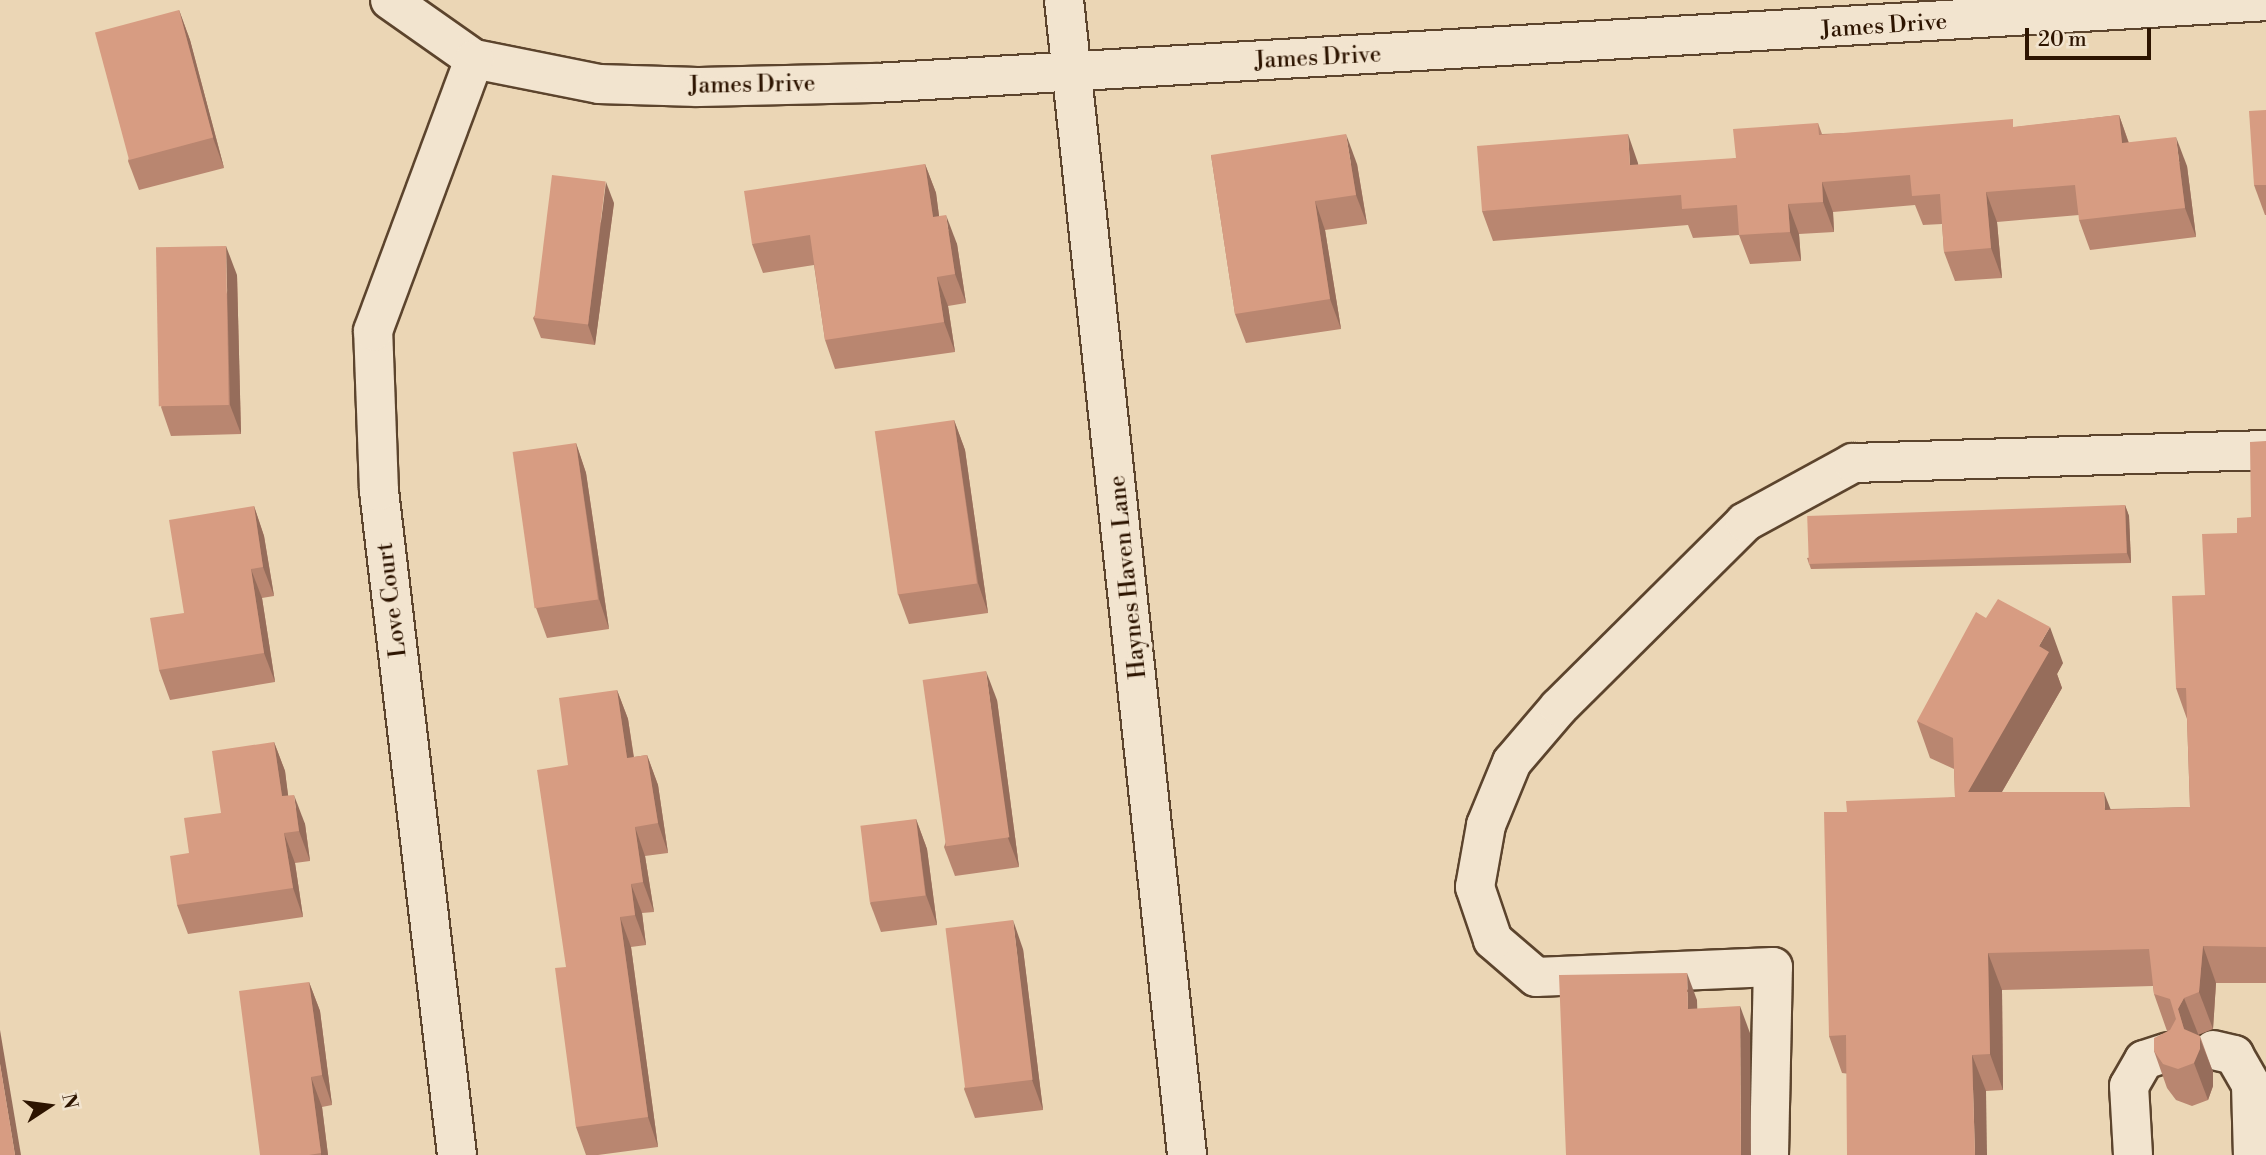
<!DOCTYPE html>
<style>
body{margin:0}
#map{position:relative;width:2266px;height:1155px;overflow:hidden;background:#ebd6b5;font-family:"Libre Bodoni",serif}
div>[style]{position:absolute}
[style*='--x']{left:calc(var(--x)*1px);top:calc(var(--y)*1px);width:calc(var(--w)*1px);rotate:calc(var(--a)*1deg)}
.roads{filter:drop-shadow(2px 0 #5c442d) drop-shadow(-2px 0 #5c442d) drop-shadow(0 2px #5c442d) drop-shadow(0 -2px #5c442d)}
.minor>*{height:38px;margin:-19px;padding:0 19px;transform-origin:19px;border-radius:19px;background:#f2e4cf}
.wall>*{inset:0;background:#b98670}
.shaded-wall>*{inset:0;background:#966d5b}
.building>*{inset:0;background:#d79c82;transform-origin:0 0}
span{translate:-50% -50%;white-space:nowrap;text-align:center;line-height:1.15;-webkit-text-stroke:7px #f2e4cf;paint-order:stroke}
.street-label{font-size:23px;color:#2d1400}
.north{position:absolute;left:14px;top:1071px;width:70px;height:70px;-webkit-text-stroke:5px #f2e4cf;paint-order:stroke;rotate:77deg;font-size:19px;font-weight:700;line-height:28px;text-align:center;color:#2d1400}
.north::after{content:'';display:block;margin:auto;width:24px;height:32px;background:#2d1400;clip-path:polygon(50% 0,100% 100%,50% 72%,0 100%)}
.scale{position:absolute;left:2025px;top:28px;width:126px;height:32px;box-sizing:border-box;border:4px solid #2d1400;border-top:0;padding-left:9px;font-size:21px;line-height:24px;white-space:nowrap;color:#2d1400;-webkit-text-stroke:5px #f2e4cf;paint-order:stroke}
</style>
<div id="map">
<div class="roads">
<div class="minor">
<div style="--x:390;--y:0;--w:103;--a:35.1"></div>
<div style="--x:474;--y:59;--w:127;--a:11.3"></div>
<div style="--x:599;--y:84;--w:98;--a:1.8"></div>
<div style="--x:697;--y:87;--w:178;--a:-1.3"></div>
<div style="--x:875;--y:83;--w:1393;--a:-3.37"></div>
<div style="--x:1064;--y:0;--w:1162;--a:83.92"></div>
<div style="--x:2213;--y:1050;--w:22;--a:13"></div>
<div style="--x:2234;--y:1055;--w:34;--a:60"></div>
<div style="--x:2251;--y:1085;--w:70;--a:88.4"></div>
<div style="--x:457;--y:1155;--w:669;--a:-96.7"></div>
<div style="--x:379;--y:491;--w:160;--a:-92.1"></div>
<div style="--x:373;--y:331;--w:290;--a:-69.6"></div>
<div style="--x:1769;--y:1155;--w:188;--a:-88.8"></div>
<div style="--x:1773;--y:967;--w:237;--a:177.6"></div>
<div style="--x:1536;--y:977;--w:57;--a:-139.3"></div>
<div style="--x:1493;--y:940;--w:56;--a:-108.8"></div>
<div style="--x:1475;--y:887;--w:63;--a:-79.9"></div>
<div style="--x:1486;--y:825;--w:68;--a:-67.6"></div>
<div style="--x:1512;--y:762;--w:72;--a:-49.5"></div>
<div style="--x:1559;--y:707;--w:262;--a:-44.8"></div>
<div style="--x:1745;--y:522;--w:123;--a:-28.6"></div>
<div style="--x:1853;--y:463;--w:413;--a:-1.8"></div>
<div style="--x:2133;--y:1155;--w:69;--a:-93.3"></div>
<div style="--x:2129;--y:1086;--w:30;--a:-60"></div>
<div style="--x:2144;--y:1060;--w:25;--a:-18"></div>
</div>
</div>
<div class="wall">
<div style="clip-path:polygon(179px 10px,190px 40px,224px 168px,139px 190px,128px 161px)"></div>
<div style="clip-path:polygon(2266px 110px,2266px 215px,2265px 215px,2254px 185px)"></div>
<div style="clip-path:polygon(2119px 115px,2129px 143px,2187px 166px,2196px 237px,2090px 250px,2079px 220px,2079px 215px,1997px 222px,2002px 278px,1955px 281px,1944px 252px,1942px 224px,1923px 225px,1915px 205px,1833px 212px,1834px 232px,1799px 234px,1801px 261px,1750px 264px,1739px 235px,1693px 238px,1688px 225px,1493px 241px,1482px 211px,1736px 158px,1818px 123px,1822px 134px,2016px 127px)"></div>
<div style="clip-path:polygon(1211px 155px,1357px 164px,1367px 224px,1325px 230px,1341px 329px,1246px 343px,1235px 314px)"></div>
<div style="clip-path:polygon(925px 164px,936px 193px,939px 216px,957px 244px,966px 303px,948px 306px,955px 352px,835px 369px,825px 340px,814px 265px,763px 273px,752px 244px)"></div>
<div style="clip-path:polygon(614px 203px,595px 345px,541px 338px,533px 318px)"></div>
<div style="clip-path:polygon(237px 275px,241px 434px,171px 436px,161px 407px)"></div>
<div style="clip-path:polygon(954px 420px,965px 450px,988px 613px,909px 624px,898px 594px)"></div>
<div style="clip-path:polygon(2266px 441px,2266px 983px,2216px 983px,2213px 1029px,2198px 1035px,2200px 1036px,2213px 1072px,2213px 1086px,2208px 1100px,2192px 1106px,2176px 1100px,2167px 1088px,2154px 1051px,2168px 1031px,2167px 1031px,2154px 994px,2153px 986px,2002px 990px,2003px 1090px,1986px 1091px,1842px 1073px,1829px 1036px,1847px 812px,1955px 797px,1954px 769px,1930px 758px,1917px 721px,2063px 663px,2057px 674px,2062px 688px,2002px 792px,2111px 809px,2190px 807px,2187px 719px,2176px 688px,2205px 595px,2237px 533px,2251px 517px)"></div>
<div style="clip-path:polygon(576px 443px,586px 473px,609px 629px,547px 638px,536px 608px)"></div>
<div style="clip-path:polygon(2125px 505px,2129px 516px,2131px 563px,1811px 569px,1807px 558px)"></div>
<div style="clip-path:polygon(254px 506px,264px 536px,274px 596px,262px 598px,275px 682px,170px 700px,159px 670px)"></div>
<div style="clip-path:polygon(617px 690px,628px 719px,634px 757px,647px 755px,658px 785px,668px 853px,645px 856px,654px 912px,642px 913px,646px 945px,631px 947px,658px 1147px,598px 1155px,586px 1155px,576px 1127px,566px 967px,568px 765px)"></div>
<div style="clip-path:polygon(997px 700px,1019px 867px,955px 876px,944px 847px)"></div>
<div style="clip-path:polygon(274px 742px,285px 771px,288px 796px,305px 824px,310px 861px,295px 863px,303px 917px,188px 934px,177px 905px,189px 853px,221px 813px)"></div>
<div style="clip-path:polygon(916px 819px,927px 849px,937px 925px,881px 932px,870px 903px)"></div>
<div style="clip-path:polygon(1023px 949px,1043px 1110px,975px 1118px,964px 1089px)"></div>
<div style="clip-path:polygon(309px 982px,320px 1011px,332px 1105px,322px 1107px,328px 1155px,260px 1155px)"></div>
</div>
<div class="shaded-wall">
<div style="clip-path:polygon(179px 10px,190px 40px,224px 168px,213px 138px)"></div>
<div style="clip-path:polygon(2119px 115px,2129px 144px,2122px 143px)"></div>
<div style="clip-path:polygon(1346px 134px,1357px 164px,1367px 224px,1356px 195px)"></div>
<div style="clip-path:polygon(1628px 134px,1638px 163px,1641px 194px,1630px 165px)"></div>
<div style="clip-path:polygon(2176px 137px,2187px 166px,2196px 237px,2185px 208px)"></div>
<div style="clip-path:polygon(925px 164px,936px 193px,943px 246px,933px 217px)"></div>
<div style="clip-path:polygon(606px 182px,614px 203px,595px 345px,588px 325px)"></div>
<div style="clip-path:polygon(1822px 182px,1833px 212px,1834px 232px,1823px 202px)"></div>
<div style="clip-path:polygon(1986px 192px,1997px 222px,2002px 278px,1991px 248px)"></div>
<div style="clip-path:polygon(1315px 201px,1325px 230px,1341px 329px,1330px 299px)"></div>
<div style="clip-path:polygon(1788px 204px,1799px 234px,1801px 261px,1790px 232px)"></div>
<div style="clip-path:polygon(946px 215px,957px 244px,966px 303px,955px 274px)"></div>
<div style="clip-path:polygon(226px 246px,237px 275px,241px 434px,230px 405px)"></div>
<div style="clip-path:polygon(937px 277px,948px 306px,955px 352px,944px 322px)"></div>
<div style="clip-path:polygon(954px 420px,965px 450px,988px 613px,978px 583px)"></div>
<div style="clip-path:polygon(576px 443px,586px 473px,609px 629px,599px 599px)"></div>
<div style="clip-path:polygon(2125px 505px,2129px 516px,2131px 563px,2127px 553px)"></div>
<div style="clip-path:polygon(254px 506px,264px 536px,274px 596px,263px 567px)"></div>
<div style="clip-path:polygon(251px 569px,262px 598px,275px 682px,264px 653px)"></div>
<div style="clip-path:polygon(2050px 627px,2063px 663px,2057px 674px,2062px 688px,1981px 828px,1968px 792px,2039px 646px)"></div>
<div style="clip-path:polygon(986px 671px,997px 700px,1019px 867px,1008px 838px)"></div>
<div style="clip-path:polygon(617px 690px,628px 719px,638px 787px,627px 758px)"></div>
<div style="clip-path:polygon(274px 742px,285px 771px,292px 826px,282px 796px)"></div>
<div style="clip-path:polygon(647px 755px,658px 785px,668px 853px,658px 823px)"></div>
<div style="clip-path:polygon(2104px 792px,2118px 829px,2105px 810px)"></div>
<div style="clip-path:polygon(294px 795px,305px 824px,310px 861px,299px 831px)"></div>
<div style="clip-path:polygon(916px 819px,927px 849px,937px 925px,926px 895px)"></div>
<div style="clip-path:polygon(635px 827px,645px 856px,654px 912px,643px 882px)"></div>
<div style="clip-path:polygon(284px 833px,295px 863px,303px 917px,293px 888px)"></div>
<div style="clip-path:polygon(631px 884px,642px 913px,646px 945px,635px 915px)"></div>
<div style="clip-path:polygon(620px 917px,631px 947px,658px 1147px,648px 1117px)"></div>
<div style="clip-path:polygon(1013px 920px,1023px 949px,1043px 1110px,1032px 1080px)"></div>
<div style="clip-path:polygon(2203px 946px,2216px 983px,2213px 1029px,2199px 992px)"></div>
<div style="clip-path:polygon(1988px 953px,2002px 990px,2003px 1090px,1990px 1054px)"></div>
<div style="clip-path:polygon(1687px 973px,1697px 1000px,1698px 1036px,1688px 1009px)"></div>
<div style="clip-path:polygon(309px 982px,320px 1011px,332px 1105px,322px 1075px)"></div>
<div style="clip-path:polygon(2184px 998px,2213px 1072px,2213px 1086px,2208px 1100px,2194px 1063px,2178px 1009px)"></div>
<div style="clip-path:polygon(1740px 1006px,1750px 1033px,1751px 1155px,1741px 1155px)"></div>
<div style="clip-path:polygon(0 1030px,21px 1155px,15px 1155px,0 1064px)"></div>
<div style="clip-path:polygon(1972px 1055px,1986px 1091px,1987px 1155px,1975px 1155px)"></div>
<div style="clip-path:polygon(311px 1077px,322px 1107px,328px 1155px,321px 1155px,321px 1153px)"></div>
</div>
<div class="building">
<div style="left:179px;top:10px;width:132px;height:87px;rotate:75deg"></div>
<div style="clip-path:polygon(2266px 110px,2266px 185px,2254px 185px,2249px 111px)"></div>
<div style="clip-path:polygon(2119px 115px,2122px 143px,2176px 137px,2185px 208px,2079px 220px,2075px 185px,1986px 192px,1991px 248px,1944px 252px,1940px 194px,1912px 196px,1910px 175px,1822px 182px,1823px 202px,1788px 204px,1790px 232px,1739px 235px,1737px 205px,1682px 209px,1681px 195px,1482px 211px,1477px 146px,1628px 134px,1630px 165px,1736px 158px,1733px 129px,1818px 123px,1819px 135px,2013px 119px,2013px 127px)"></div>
<div style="clip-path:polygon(1346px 134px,1356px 195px,1315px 201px,1330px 299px,1235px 314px,1211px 155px)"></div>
<div style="clip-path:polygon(925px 164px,933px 217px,946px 215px,955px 274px,937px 277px,944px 322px,825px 340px,810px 235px,752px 244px,744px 191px)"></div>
<div style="left:552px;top:175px;width:54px;height:144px;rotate:7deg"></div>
<div style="left:226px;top:246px;width:159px;height:70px;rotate:89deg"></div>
<div style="left:954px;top:420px;width:165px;height:80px;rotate:82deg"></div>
<div style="clip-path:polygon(2266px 441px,2266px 947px,2203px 946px,2199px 992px,2184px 998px,2178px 1009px,2184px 1029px,2200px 1036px,2200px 1049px,2194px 1063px,2178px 1069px,2163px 1064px,2154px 1051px,2154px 1038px,2170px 1030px,2176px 1019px,2170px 999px,2154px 994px,2149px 949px,1988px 953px,1990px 1054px,1972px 1055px,1975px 1155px,1847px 1155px,1846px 1035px,1829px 1036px,1824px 812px,1847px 812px,1846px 801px,1955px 797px,1953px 738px,1917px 721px,1976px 612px,1986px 618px,1998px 599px,2050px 627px,2039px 646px,2049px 652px,1968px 792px,2104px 792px,2105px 810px,2190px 807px,2186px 688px,2176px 688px,2172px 596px,2205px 595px,2202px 534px,2237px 533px,2237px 518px,2251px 517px,2250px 442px)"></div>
<div style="left:576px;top:443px;width:158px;height:64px;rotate:82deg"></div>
<div style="left:2125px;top:505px;width:48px;height:318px;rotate:88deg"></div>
<div style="clip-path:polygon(254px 506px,263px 567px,251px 569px,264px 653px,159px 670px,150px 618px,184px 613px,169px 520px)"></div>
<div style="left:986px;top:671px;width:168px;height:64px;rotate:82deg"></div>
<div style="clip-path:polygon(617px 690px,627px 758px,647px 755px,658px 823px,635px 827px,643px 882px,631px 884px,635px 915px,620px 917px,648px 1117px,576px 1127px,555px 968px,566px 967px,537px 770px,568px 765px,559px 698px)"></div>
<div style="clip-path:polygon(274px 742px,282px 796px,294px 795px,299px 831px,284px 833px,293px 888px,177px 905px,170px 856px,189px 853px,184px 818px,221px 813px,212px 751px)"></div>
<div style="left:916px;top:819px;width:77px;height:56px;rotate:83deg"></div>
<div style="left:1013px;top:920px;width:161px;height:68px;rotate:83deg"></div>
<div style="clip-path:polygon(1687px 973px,1688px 1009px,1740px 1006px,1741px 1155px,1566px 1155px,1559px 975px)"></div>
<div style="clip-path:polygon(309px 982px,322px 1075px,311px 1077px,321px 1153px,309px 1155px,260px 1155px,239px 991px)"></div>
<div style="clip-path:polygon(0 1064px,15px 1155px,0 1155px)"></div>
</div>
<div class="street-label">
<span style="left:1884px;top:26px;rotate:-4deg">James Drive</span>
<span style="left:1318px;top:58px;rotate:-3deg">James Drive</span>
<span style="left:752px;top:85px;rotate:-1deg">James Drive</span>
<span style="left:1128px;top:577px;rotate:-96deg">Haynes Haven Lane</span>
<span style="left:392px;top:600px;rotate:-97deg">Love Court</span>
</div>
<div class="north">N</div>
<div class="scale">20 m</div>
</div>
